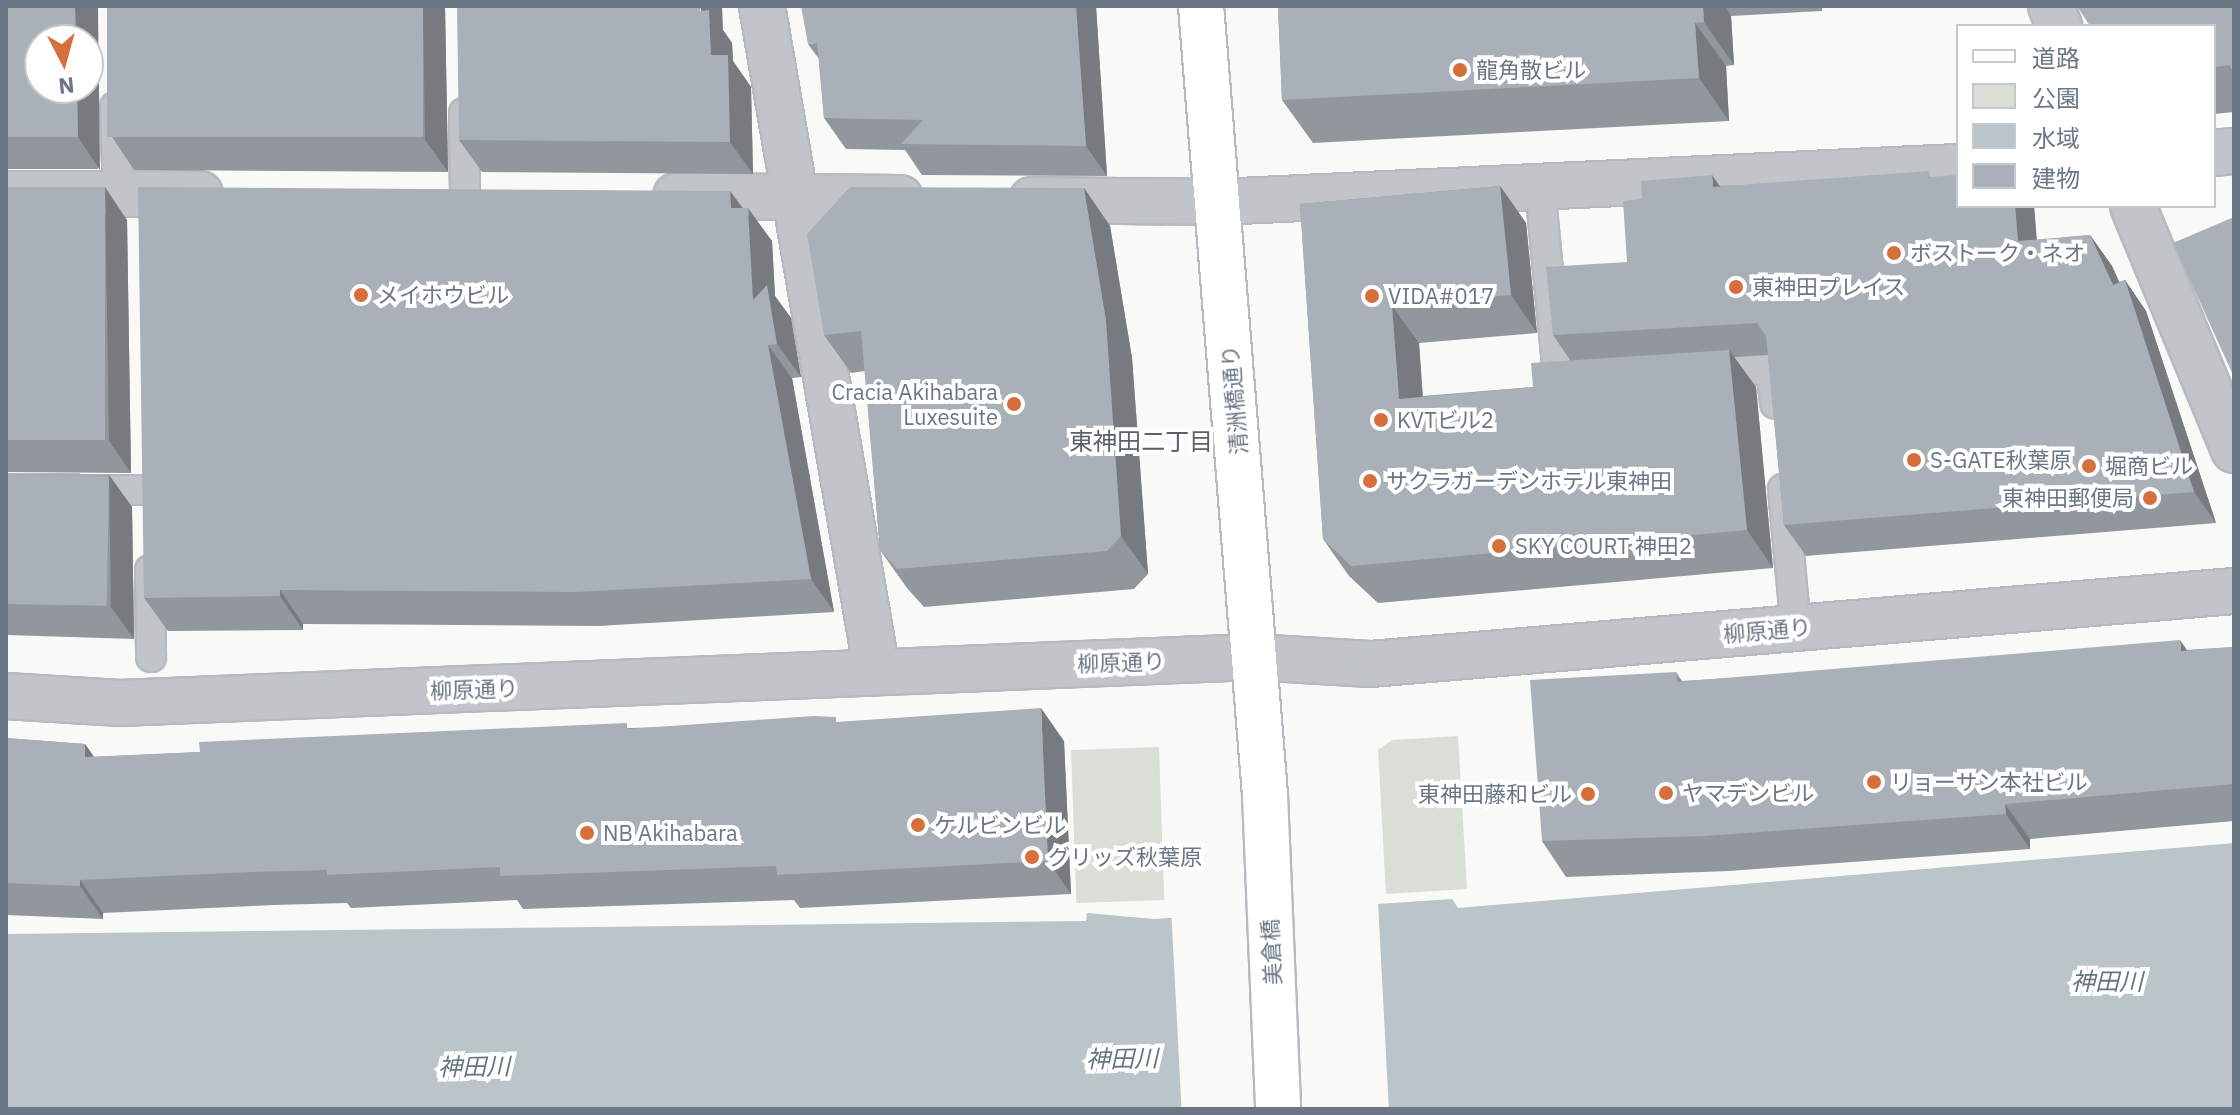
<!DOCTYPE html>
<meta charset="utf-8">
<style>
body{margin:0}
#map{position:relative;width:2240px;height:1115px;overflow:hidden;background:#f9faf8;font-family:"IBM Plex Sans","Noto Sans JP",sans-serif}
div>[style]{position:absolute}
[style*='--x']{left:calc(var(--x)*1px);top:calc(var(--y)*1px);width:calc(var(--w)*1px);rotate:calc(var(--a)*1deg)}
.green>*{inset:0;background:#d9ded7;transform-origin:0 0}
.water>*{inset:0;background:#bbc4c9}
.pier>*{inset:0;background:#f9faf8;transform-origin:0 0}
.roads{filter:drop-shadow(2px 0 #b6babf) drop-shadow(-2px 0 #b6babf) drop-shadow(0 2px #b6babf) drop-shadow(0 -2px #b6babf)}
.lane>*{height:28px;margin:-14px;padding:0 14px;transform-origin:14px;border-radius:14px;background:#c1c5c9}
.street>*{height:44px;margin:-22px;padding:0 22px;transform-origin:22px;border-radius:22px;background:#c1c5c9}
.secondary>*{height:44px;margin:-22px;padding:0 22px;transform-origin:22px;border-radius:22px;background:#fff}
.wall>*{inset:0;background:#92979d;transform-origin:0 0}
.shaded-wall>*{inset:0;background:#777b80}
.building>*{inset:0;background:#aab0b7;transform-origin:0 0}
.dots>*{width:22px;height:22px;translate:-50% -50%;box-sizing:border-box;border:4px solid #fff;border-radius:50%}
span{translate:-50% -50%;white-space:nowrap;text-align:center;line-height:1.15;-webkit-text-stroke:8px #fff;paint-order:stroke}
.poi-label{font-size:22px;color:#6b7786}
.left{translate:0 -50%;text-align:left}
.right{translate:-100% -50%;text-align:right}
.street-label{font-size:22px;color:#6b7786}
.neighbourhood-label{font-size:24px;color:#58616c}
.water-label{font-size:24px;color:#677781;font-style:italic}
.frame{position:absolute;inset:0;border:8px solid #6b7786;pointer-events:none}
.legend{position:absolute;left:1956px;top:24px;width:260px;height:184px;box-sizing:border-box;background:#fff;border:2px solid #c4c9cf;margin:0;padding:10px 14px;list-style:none;font-size:24px;color:#6b7786}
.legend li{display:flex;align-items:center;gap:16px;height:40px}
.legend b{width:40px;border:2px solid #c4c9cf}
.north{position:absolute;left:24px;top:24px;width:80px;height:80px;box-sizing:border-box;background:#fff;border:2px solid #c4c9cf;border-radius:50%;rotate:174deg;font-size:22px;font-weight:700;line-height:32px;text-align:center;color:#6b7786}
.north::after{content:'';display:block;margin:auto;width:28px;height:36px;background:#d66f3b;clip-path:polygon(50% 0,100% 100%,50% 72%,0 100%)}
</style>
<div id="map">
<div class="green">
<div style="clip-path:polygon(1458px 736px,1467px 889px,1386px 894px,1378px 750px,1392px 740px)"></div>
<div style="left:1159px;top:747px;width:153px;height:88px;rotate:88deg"></div>
</div>
<div class="water">
<div style="clip-path:polygon(2234px 843px,2234px 1109px,6px 1109px,6px 934px,1086px 921px,1087px 913px,1154px 919px,1452px 899px,1458px 908px)"></div>
</div>
<div class="pier">
<div style="left:1378px;top:902px;width:207px;height:207px;rotate:87deg"></div>
</div>
<div class="roads">
<div class="lane">
<div style="--x:115;--y:107;--w:87;--a:88"></div>
<div style="--x:464;--y:113;--w:83;--a:89.3"></div>
<div style="--x:1540;--y:188;--w:197;--a:84.5"></div>
<div style="--x:1559;--y:384;--w:16;--a:-4"></div>
<div style="--x:1708;--y:373;--w:63;--a:-3.6"></div>
<div style="--x:1771;--y:369;--w:35;--a:83"></div>
<div style="--x:6;--y:489;--w:143;--a:0.4"></div>
<div style="--x:1783;--y:489;--w:140;--a:84.7"></div>
<div style="--x:150;--y:570;--w:87;--a:89.3"></div>
</div>
<div class="street">
<div style="--x:762;--y:6;--w:676;--a:80.2"></div>
<div style="--x:2051;--y:6;--w:22;--a:68"></div>
<div style="--x:2214;--y:153;--w:20;--a:-6"></div>
<div style="--x:6;--y:194;--w:194;--a:0"></div>
<div style="--x:676;--y:196;--w:224;--a:0.5"></div>
<div style="--x:1032;--y:200;--w:186;--a:0.6"></div>
<div style="--x:1218;--y:202;--w:741;--a:-2.71"></div>
<div style="--x:2133;--y:206;--w:264;--a:67.5"></div>
<div style="--x:6;--y:696;--w:114;--a:3.5"></div>
<div style="--x:120;--y:703;--w:1134;--a:-2.32"></div>
<div style="--x:1253;--y:657;--w:117;--a:3.4"></div>
<div style="--x:1370;--y:664;--w:867;--a:-4.83"></div>
</div>
<div class="secondary">
<div style="--x:1201;--y:6;--w:792;--a:85.36"></div>
<div style="--x:1265;--y:795;--w:314;--a:87.6"></div>
</div>
</div>
<div class="wall">
<div style="left:6px;top:6px;width:92px;height:163px"></div>
<div style="clip-path:polygon(107px 6px,445px 6px,448px 172px,134px 170px,112px 137px)"></div>
<div style="clip-path:polygon(1096px 6px,1107px 176px,922px 175px,905px 150px,846px 149px,824px 118px,819px 59px,808px 44px)"></div>
<div style="clip-path:polygon(1278px 6px,1822px 6px,1822px 11px,1731px 16px,1734px 65px,1726px 66px,1729px 121px,1313px 143px,1282px 100px)"></div>
<div style="clip-path:polygon(2234px 6px,2234px 112px,2214px 114px,2214px 26px)"></div>
<div style="clip-path:polygon(723px 30px,732px 43px,733px 61px,751px 87px,753px 174px,482px 172px,459px 140px)"></div>
<div style="clip-path:polygon(1933px 177px,2034px 206px,2037px 240px,2090px 235px,2112px 266px,2119px 282px,2125px 280px,2146px 311px,2216px 523px,1806px 556px,1784px 525px,1768px 355px,1734px 357px,1756px 387px,1773px 568px,1378px 603px,1349px 576px,1323px 539px,1300px 204px,1500px 186px,1526px 223px,1537px 333px,1419px 343px,1423px 396px,1533px 387px,1570px 360px,1553px 335px,1627px 262px,1642px 199px,1720px 186px)"></div>
<div style="clip-path:polygon(6px 187px,127px 220px,131px 473px,6px 472px)"></div>
<div style="clip-path:polygon(1084px 188px,1110px 226px,1132px 358px,1148px 574px,1134px 589px,924px 607px,907px 588px,880px 550px,865px 371px,851px 373px,824px 335px)"></div>
<div style="clip-path:polygon(730px 191px,743px 208px,772px 241px,775px 296px,791px 318px,801px 377px,792px 378px,834px 612px,599px 626px,303px 624px,303px 630px,168px 631px,144px 598px)"></div>
<div style="clip-path:polygon(6px 474px,109px 475px,132px 507px,134px 639px,6px 635px)"></div>
<div style="clip-path:polygon(2234px 647px,2234px 821px,2030px 839px,2030px 849px,1729px 871px,1566px 877px,1542px 841px,1676px 672px,1682px 681px)"></div>
<div style="clip-path:polygon(839px 722px,1064px 741px,1071px 894px,800px 908px,794px 900px,523px 909px,517px 900px,351px 908px,347px 903px,274px 905px,103px 913px,103px 919px,6px 915px,6px 738px,85px 744px,94px 757px,200px 752px,631px 728px)"></div>
</div>
<div class="shaded-wall">
<div style="clip-path:polygon(75px 6px,98px 6px,100px 170px,78px 137px,77px 88px,88px 88px,88px 40px,76px 40px)"></div>
<div style="clip-path:polygon(423px 6px,445px 6px,448px 172px,425px 140px)"></div>
<div style="clip-path:polygon(700px 6px,722px 6px,723px 30px,732px 43px,733px 61px,751px 87px,753px 174px,730px 142px)"></div>
<div style="clip-path:polygon(1076px 6px,1096px 6px,1107px 176px,1086px 146px)"></div>
<div style="clip-path:polygon(1703px 6px,1725px 6px,1731px 16px,1734px 65px,1704px 22px)"></div>
<div style="clip-path:polygon(1695px 23px,1726px 66px,1729px 121px,1699px 78px)"></div>
<div style="clip-path:polygon(1712px 175px,1734px 206px,1713px 187px)"></div>
<div style="clip-path:polygon(1500px 186px,1526px 223px,1537px 333px,1511px 295px)"></div>
<div style="clip-path:polygon(105px 187px,127px 220px,131px 473px,109px 441px)"></div>
<div style="clip-path:polygon(1084px 188px,1110px 226px,1132px 358px,1148px 574px,1121px 536px)"></div>
<div style="clip-path:polygon(730px 191px,749px 217px,748px 208px,772px 241px,775px 296px,791px 318px,801px 377px,777px 344px,753px 300px,731px 208px)"></div>
<div style="clip-path:polygon(2015px 206px,2034px 206px,2039px 272px,2018px 241px)"></div>
<div style="clip-path:polygon(2090px 235px,2112px 266px,2135px 316px,2113px 285px)"></div>
<div style="clip-path:polygon(2125px 280px,2146px 311px,2216px 523px,2194px 492px)"></div>
<div style="clip-path:polygon(1392px 306px,1419px 343px,1425px 436px,1399px 399px)"></div>
<div style="clip-path:polygon(768px 345px,792px 378px,834px 612px,811px 579px)"></div>
<div style="clip-path:polygon(1729px 350px,1756px 387px,1773px 568px,1747px 530px)"></div>
<div style="clip-path:polygon(109px 475px,132px 507px,134px 639px,111px 607px)"></div>
<div style="clip-path:polygon(280px 590px,303px 624px,303px 630px,280px 596px)"></div>
<div style="clip-path:polygon(2180px 640px,2205px 676px,2181px 651px)"></div>
<div style="clip-path:polygon(1041px 708px,1064px 741px,1071px 894px,1048px 861px)"></div>
<div style="clip-path:polygon(85px 744px,108px 777px,85px 757px)"></div>
<div style="clip-path:polygon(2005px 804px,2030px 839px,2030px 849px,2006px 814px)"></div>
<div style="clip-path:polygon(80px 880px,103px 913px,103px 919px,80px 886px)"></div>
</div>
<div class="building">
<div style="clip-path:polygon(6px 6px,75px 6px,76px 40px,40px 40px,40px 88px,77px 88px,78px 137px,6px 137px)"></div>
<div style="left:107px;top:6px;width:316px;height:131px"></div>
<div style="clip-path:polygon(457px 6px,700px 6px,700px 11px,709px 10px,711px 55px,728px 55px,730px 142px,459px 140px)"></div>
<div style="clip-path:polygon(801px 6px,1076px 6px,1086px 146px,901px 144px,923px 120px,824px 118px,817px 43px,808px 44px)"></div>
<div style="clip-path:polygon(1278px 6px,1703px 6px,1704px 22px,1695px 23px,1699px 78px,1282px 100px)"></div>
<div style="clip-path:polygon(2077px 6px,2234px 6px,2234px 75px,2230px 65px,2214px 67px,2214px 26px,2090px 26px)"></div>
<div style="clip-path:polygon(1929px 171px,1930px 177px,1958px 175px,1958px 206px,2015px 206px,2018px 241px,2090px 235px,2113px 285px,2125px 280px,2194px 492px,1784px 525px,1766px 336px,1757px 323px,1553px 335px,1546px 267px,1627px 262px,1623px 201px,1642px 199px,1641px 181px,1712px 175px,1713px 187px)"></div>
<div style="clip-path:polygon(1500px 186px,1511px 295px,1392px 306px,1399px 399px,1533px 387px,1531px 363px,1729px 350px,1747px 530px,1351px 566px,1323px 539px,1300px 204px)"></div>
<div style="left:6px;top:187px;width:99px;height:253px"></div>
<div style="clip-path:polygon(138px 187px,730px 191px,731px 208px,748px 208px,753px 300px,767px 285px,777px 344px,768px 345px,811px 579px,576px 592px,280px 590px,280px 596px,144px 598px)"></div>
<div style="clip-path:polygon(850px 187px,1084px 188px,1106px 320px,1121px 536px,1107px 551px,897px 569px,880px 550px,861px 331px,824px 335px,807px 234px)"></div>
<div style="clip-path:polygon(2234px 217px,2234px 377px,2173px 243px)"></div>
<div style="left:6px;top:474px;width:103px;height:130px;rotate:1deg"></div>
<div style="clip-path:polygon(2180px 640px,2181px 651px,2234px 647px,2234px 784px,2005px 804px,2006px 814px,1705px 836px,1542px 841px,1530px 680px,1676px 672px,1677px 682px)"></div>
<div style="clip-path:polygon(1041px 708px,1048px 861px,777px 875px,776px 866px,500px 876px,500px 867px,327px 875px,327px 870px,251px 872px,80px 880px,80px 886px,6px 883px,6px 738px,85px 744px,85px 757px,200px 752px,199px 742px,627px 723px,627px 729px,814px 716px,836px 717px,836px 722px)"></div>
</div>
<div class="dots">
<div style="left:1460px;top:70px;background:#d66f3b"></div>
<div style="left:1894px;top:253px;background:#d66f3b"></div>
<div style="left:1736px;top:287px;background:#d66f3b"></div>
<div style="left:361px;top:295px;background:#d66f3b"></div>
<div style="left:1372px;top:296px;background:#d66f3b"></div>
<div style="left:1014px;top:404px;background:#d66f3b"></div>
<div style="left:1381px;top:420px;background:#d66f3b"></div>
<div style="left:1914px;top:460px;background:#d66f3b"></div>
<div style="left:2089px;top:466px;background:#d66f3b"></div>
<div style="left:1370px;top:481px;background:#d66f3b"></div>
<div style="left:2150px;top:498px;background:#d66f3b"></div>
<div style="left:1499px;top:546px;background:#d66f3b"></div>
<div style="left:1874px;top:782px;background:#d66f3b"></div>
<div style="left:1666px;top:793px;background:#d66f3b"></div>
<div style="left:1588px;top:794px;background:#d66f3b"></div>
<div style="left:918px;top:825px;background:#d66f3b"></div>
<div style="left:587px;top:833px;background:#d66f3b"></div>
<div style="left:1032px;top:857px;background:#d66f3b"></div>
</div>
<div class="poi-label">
<span class="left" style="left:1476px;top:70px">龍角散ビル</span>
<span class="left" style="left:1910px;top:253px">ボストーク・ネオ</span>
<span class="left" style="left:1752px;top:287px">東神田プレイス</span>
<span class="left" style="left:377px;top:295px">メイホウビル</span>
<span class="left" style="left:1388px;top:296px">VIDA#017</span>
<span class="right" style="left:998px;top:404px">Cracia Akihabara<br>Luxesuite</span>
<span class="left" style="left:1397px;top:420px">KVTビル2</span>
<span class="left" style="left:1930px;top:460px">S-GATE秋葉原</span>
<span class="left" style="left:2105px;top:466px">堀商ビル</span>
<span class="left" style="left:1386px;top:481px">サクラガーデンホテル東神田</span>
<span class="right" style="left:2134px;top:498px">東神田郵便局</span>
<span class="left" style="left:1515px;top:546px">SKY COURT 神田2</span>
<span class="left" style="left:1890px;top:782px">リョーサン本社ビル</span>
<span class="left" style="left:1682px;top:793px">ヤマデンビル</span>
<span class="right" style="left:1572px;top:794px">東神田藤和ビル</span>
<span class="left" style="left:934px;top:825px">ケルビンビル</span>
<span class="left" style="left:603px;top:833px">NB Akihabara</span>
<span class="left" style="left:1048px;top:857px">グリッズ秋葉原</span>
</div>
<div class="street-label">
<span style="left:1234px;top:400px;rotate:-95deg">清洲橋通り</span>
<span style="left:1767px;top:630px;rotate:-5deg">柳原通り</span>
<span style="left:1121px;top:662px;rotate:-2deg">柳原通り</span>
<span style="left:474px;top:689px;rotate:-2deg">柳原通り</span>
<span style="left:1271px;top:952px;rotate:-93deg">美倉橋</span>
</div>
<div class="neighbourhood-label">
<span style="left:1141px;top:442px">東神田二丁目</span>
</div>
<div class="water-label">
<span style="left:2107px;top:982px">神田川</span>
<span style="left:1122px;top:1059px;rotate:-1deg">神田川</span>
<span style="left:474px;top:1067px;rotate:-1deg">神田川</span>
</div>
<div class="frame"></div>
<ul class="legend">
<li><b style="height:10px;background:#fff"></b>道路</li>
<li><b style="height:22px;background:#d9ded7"></b>公園</li>
<li><b style="height:22px;background:#bbc4c9"></b>水域</li>
<li><b style="height:22px;background:#aab0b7"></b>建物</li>
</ul>
<div class="north">N</div>
</div>
